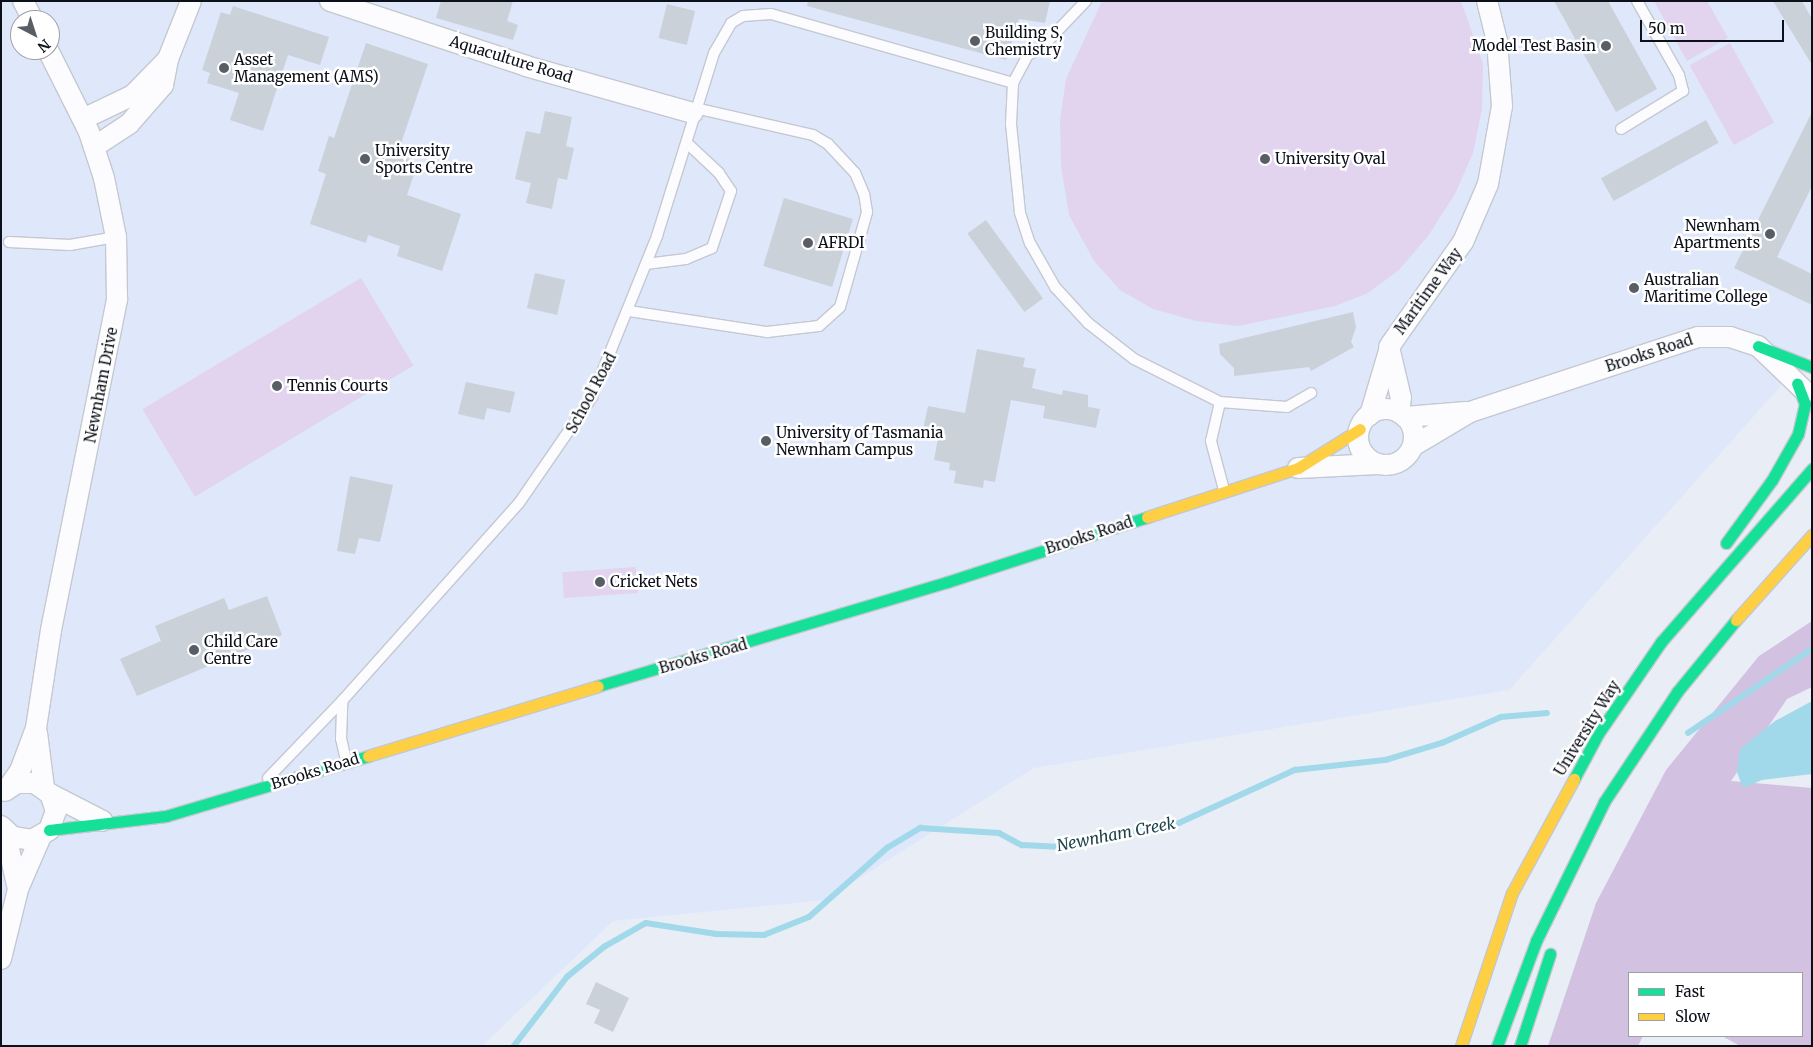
<!DOCTYPE html>
<style>
body{margin:0}
#map{position:relative;width:1813px;height:1047px;overflow:hidden;background:#e9edf6;font-family:Merriweather,serif}
div>[style]{position:absolute}
[style*='--x']{left:calc(var(--x)*1px);top:calc(var(--y)*1px);width:calc(var(--w)*1px);rotate:calc(var(--a)*1deg)}
.built>*{inset:0;background:#dfe7fa}
.green>*{inset:0;background:#e2d3ef;transform-origin:0 0}
.forest>*{inset:0;background:#d3c1e1}
.water>*{inset:0;background:#a1d9ea}
.stream>*{height:5.5px;margin:-2.75px;padding:0 2.75px;transform-origin:2.75px;border-radius:2.75px;background:#a1d9ea}
.building>*{inset:0;background:#cad1d9;transform-origin:0 0}
.roads{filter:drop-shadow(1px 0 #c4c8d0) drop-shadow(-1px 0 #c4c8d0) drop-shadow(0 1px #c4c8d0) drop-shadow(0 -1px #c4c8d0)}
.lane>*{height:10px;margin:-5px;padding:0 5px;transform-origin:5px;border-radius:5px;background:#fcfcfe}
.street>*{height:20px;margin:-10px;padding:0 10px;transform-origin:10px;border-radius:10px;background:#fcfcfe}
.street>.ring{margin:-10px;padding:0;box-sizing:content-box;background:none;border:20px solid #fcfcfe;border-radius:50%}
.fast>*{height:11px;margin:-5.5px;padding:0 5.5px;transform-origin:5.5px;border-radius:5.5px;background:#16e098}
.slow>*{height:11px;margin:-5.5px;padding:0 5.5px;transform-origin:5.5px;border-radius:5.5px;background:#ffcf43}
.dots>*{width:14px;height:14px;translate:-50% -50%;box-sizing:border-box;border:2px solid #fff;border-radius:50%}
span{translate:-50% -50%;white-space:nowrap;text-align:center;line-height:1.15;-webkit-text-stroke:5px #fff;paint-order:stroke}
.poi-label{font-size:15px;color:#0c1019}
.left{translate:0 -50%;text-align:left}
.right{translate:-100% -50%;text-align:right}
.street-label{font-size:15px;color:#0c1019}
.water-label{font-size:16px;color:#1d424b;font-style:italic}
.frame{position:absolute;inset:0;border:2px solid #0c1019;pointer-events:none}
.legend{position:absolute;left:1628px;top:972px;width:175px;height:65px;box-sizing:border-box;background:#fff;border:1px solid #9e9fa3;margin:0;padding:6px 9px;list-style:none;font-size:15px;color:#0c1019}
.legend li{display:flex;align-items:center;gap:10px;height:25px}
.legend b{width:25px;border:1px solid #9e9fa3}
.north{position:absolute;left:10px;top:10px;width:50px;height:50px;box-sizing:border-box;background:#fff;border:1px solid #9e9fa3;border-radius:50%;rotate:140deg;font-size:14px;font-weight:700;line-height:20px;text-align:center;color:#0c1019}
.north::after{content:'';display:block;margin:auto;width:18px;height:22px;background:#595d66;clip-path:polygon(50% 0,100% 100%,50% 72%,0 100%)}
.scale{position:absolute;left:1640px;top:20px;width:144px;height:22px;box-sizing:border-box;border:2px solid #0c1019;border-top:0;padding-left:6px;font-size:15px;line-height:18px;white-space:nowrap;color:#0c1019;-webkit-text-stroke:4px #fff;paint-order:stroke}
</style>
<div id="map">
<div class="built">
<div style="clip-path:polygon(evenodd,1px 1px,1812px 1px,1812px 351px,1509px 690px,1034px 768px,825px 900px,613px 921px,482px 1046px,1px 1046px,1px 1px,20px 20px,50px 20px,50px 50px,20px 50px,20px 20px)"></div>
</div>
<div class="green">
<div style="clip-path:polygon(1102px 1px,1461px 1px,1483px 64px,1482px 109px,1473px 153px,1455px 194px,1428px 236px,1399px 270px,1368px 293px,1335px 306px,1238px 326px,1196px 321px,1153px 309px,1120px 290px,1094px 261px,1069px 215px,1061px 166px,1060px 120px,1066px 79px)"></div>
<div style="clip-path:polygon(1654px 1px,1707px 1px,1728px 38px,1687px 61px)"></div>
<div style="left:1730px;top:43px;width:91px;height:46px;rotate:61deg"></div>
<div style="left:361px;top:278px;width:102px;height:255px;rotate:59deg"></div>
<div style="left:636px;top:567px;width:26px;height:74px;rotate:86deg"></div>
</div>
<div class="forest">
<div style="clip-path:polygon(1812px 621px,1812px 687px,1787px 699px,1731px 781px,1812px 788px,1812px 1046px,1740px 1046px,1722px 1036px,1802px 1036px,1802px 973px,1629px 973px,1629px 1036px,1643px 1036px,1638px 1046px,1548px 1046px,1596px 903px,1666px 770px,1759px 656px)"></div>
</div>
<div class="water">
<div style="clip-path:polygon(1812px 701px,1812px 774px,1762px 780px,1743px 788px,1737px 772px,1740px 749px,1775px 721px)"></div>
</div>
<div class="stream">
<div style="--x:1688;--y:733;--w:150;--a:-34.1"></div>
<div style="--x:514;--y:1046;--w:87;--a:-52.5"></div>
<div style="--x:567;--y:977;--w:48;--a:-39"></div>
<div style="--x:604;--y:947;--w:48;--a:-29.7"></div>
<div style="--x:646;--y:923;--w:71;--a:8.9"></div>
<div style="--x:716;--y:934;--w:48;--a:1.2"></div>
<div style="--x:764;--y:935;--w:48;--a:-21.8"></div>
<div style="--x:809;--y:917;--w:104;--a:-41.5"></div>
<div style="--x:887;--y:848;--w:39;--a:-31"></div>
<div style="--x:920;--y:828;--w:79;--a:3.6"></div>
<div style="--x:999;--y:833;--w:26;--a:28"></div>
<div style="--x:1022;--y:845;--w:34;--a:3"></div>
<div style="--x:1056;--y:847;--w:125;--a:-11"></div>
<div style="--x:1179;--y:823;--w:128;--a:-24.6"></div>
<div style="--x:1295;--y:770;--w:92;--a:-6.3"></div>
<div style="--x:1386;--y:760;--w:59;--a:-16.9"></div>
<div style="--x:1442;--y:743;--w:64;--a:-23.8"></div>
<div style="--x:1501;--y:717;--w:46;--a:-5"></div>
</div>
<div class="building">
<div style="clip-path:polygon(441px 1px,513px 1px,507px 21px,518px 25px,513px 40px,436px 18px)"></div>
<div style="clip-path:polygon(808px 1px,1050px 1px,1045px 23px,1019px 19px,1006px 60px,807px 6px)"></div>
<div style="clip-path:polygon(1554px 1px,1608px 1px,1657px 89px,1616px 112px)"></div>
<div style="clip-path:polygon(1773px 1px,1802px 1px,1812px 19px,1812px 65px)"></div>
<div style="left:667px;top:4px;width:29px;height:35px;rotate:14deg"></div>
<div style="clip-path:polygon(233px 6px,329px 37px,320px 65px,288px 55px,263px 131px,230px 120px,239px 93px,207px 83px,210px 73px,202px 70px,221px 12px,230px 15px)"></div>
<div style="clip-path:polygon(366px 43px,428px 64px,397px 155px,418px 162px,407px 195px,461px 214px,442px 271px,397px 256px,400px 246px,368px 235px,366px 243px,310px 224px,326px 174px,318px 171px,329px 136px,334px 138px)"></div>
<div style="clip-path:polygon(545px 111px,572px 117px,566px 146px,574px 148px,567px 180px,558px 178px,552px 209px,526px 203px,531px 183px,515px 179px,526px 131px,540px 134px)"></div>
<div style="clip-path:polygon(1812px 112px,1812px 186px,1777px 257px,1812px 274px,1812px 305px,1734px 268px)"></div>
<div style="left:1706px;top:120px;width:26px;height:120px;rotate:61deg"></div>
<div style="left:784px;top:198px;width:72px;height:71px;rotate:17deg"></div>
<div style="left:986px;top:220px;width:97px;height:23px;rotate:54deg"></div>
<div style="left:535px;top:273px;width:31px;height:36px;rotate:13deg"></div>
<div style="clip-path:polygon(1353px 312px,1356px 327px,1351px 342px,1354px 347px,1311px 371px,1309px 367px,1234px 376px,1234px 368px,1220px 354px,1219px 344px)"></div>
<div style="clip-path:polygon(977px 349px,1025px 358px,1023px 367px,1036px 369px,1032px 388px,1062px 395px,1063px 390px,1088px 395px,1088px 407px,1100px 409px,1096px 428px,1043px 418px,1045px 406px,1011px 400px,995px 482px,984px 480px,983px 488px,954px 483px,956px 471px,949px 470px,950px 463px,934px 460px,939px 433px,923px 430px,928px 406px,965px 413px)"></div>
<div style="clip-path:polygon(466px 382px,515px 392px,510px 413px,487px 408px,484px 420px,458px 414px)"></div>
<div style="clip-path:polygon(350px 476px,393px 485px,380px 542px,359px 538px,355px 554px,337px 551px)"></div>
<div style="clip-path:polygon(267px 596px,282px 635px,137px 696px,120px 659px,161px 641px,155px 626px,224px 598px,229px 610px)"></div>
<div style="clip-path:polygon(596px 982px,629px 998px,613px 1032px,594px 1023px,600px 1010px,586px 1004px)"></div>
</div>
<div class="roads">
<div class="lane">
<div style="--x:1013;--y:83;--w:32;--a:-62"></div>
<div style="--x:1028;--y:55;--w:15;--a:-28"></div>
<div style="--x:1041;--y:48;--w:65;--a:-46.2"></div>
<div style="--x:1621;--y:129;--w:73;--a:-31.5"></div>
<div style="--x:1683;--y:91;--w:16;--a:-104"></div>
<div style="--x:1679;--y:75;--w:85;--a:-119.6"></div>
<div style="--x:9;--y:242;--w:61;--a:2.8"></div>
<div style="--x:70;--y:245;--w:47;--a:-9.9"></div>
<div style="--x:646;--y:264;--w:40;--a:-7.1"></div>
<div style="--x:686;--y:259;--w:28;--a:-23"></div>
<div style="--x:712;--y:248;--w:60;--a:-71.6"></div>
<div style="--x:731;--y:191;--w:22;--a:-124"></div>
<div style="--x:719;--y:173;--w:44;--a:-136.8"></div>
<div style="--x:629;--y:311;--w:140;--a:8.7"></div>
<div style="--x:767;--y:332;--w:52;--a:-6.6"></div>
<div style="--x:819;--y:326;--w:28;--a:-42"></div>
<div style="--x:840;--y:307;--w:99;--a:-74.1"></div>
<div style="--x:867;--y:212;--w:18;--a:-99"></div>
<div style="--x:864;--y:194;--w:23;--a:-113"></div>
<div style="--x:855;--y:173;--w:40;--a:-133"></div>
<div style="--x:828;--y:144;--w:17;--a:-149"></div>
<div style="--x:813;--y:135;--w:121;--a:-167.1"></div>
<div style="--x:1224;--y:490;--w:51;--a:-104.9"></div>
<div style="--x:1211;--y:441;--w:40;--a:-77"></div>
<div style="--x:1220;--y:402;--w:67;--a:4.3"></div>
<div style="--x:1287;--y:407;--w:28;--a:-30"></div>
<div style="--x:346;--y:760;--w:22;--a:-103"></div>
<div style="--x:341;--y:739;--w:38;--a:-88"></div>
<div style="--x:342;--y:701;--w:266;--a:-48.2"></div>
<div style="--x:519;--y:503;--w:129;--a:-55.4"></div>
<div style="--x:592;--y:397;--w:174;--a:-68"></div>
<div style="--x:657;--y:236;--w:192;--a:-72.7"></div>
<div style="--x:714;--y:53;--w:34;--a:-60"></div>
<div style="--x:731;--y:23;--w:14;--a:-30"></div>
<div style="--x:743;--y:16;--w:28;--a:-4"></div>
<div style="--x:771;--y:14;--w:252;--a:15.9"></div>
<div style="--x:1013;--y:83;--w:41;--a:92.8"></div>
<div style="--x:1011;--y:124;--w:89;--a:84.2"></div>
<div style="--x:1020;--y:213;--w:32;--a:72"></div>
<div style="--x:1030;--y:243;--w:51;--a:60.4"></div>
<div style="--x:1055;--y:287;--w:49;--a:47.5"></div>
<div style="--x:1088;--y:323;--w:58;--a:38"></div>
<div style="--x:1134;--y:359;--w:96;--a:26.6"></div>
<div style="--x:268;--y:778;--w:107;--a:-46.1"></div>
</div>
<div class="street">
<div style="--x:23;--y:1;--w:21;--a:62"></div>
<div style="--x:330;--y:1;--w:206;--a:18.3"></div>
<div style="--x:526;--y:66;--w:173;--a:15.7"></div>
<div style="--x:83;--y:119;--w:55;--a:-25.6"></div>
<div style="--x:133;--y:95;--w:50;--a:-45.8"></div>
<div style="--x:94;--y:147;--w:42;--a:-33.3"></div>
<div style="--x:129;--y:124;--w:52;--a:-48.9"></div>
<div style="--x:163;--y:85;--w:26;--a:-79"></div>
<div style="--x:168;--y:59;--w:62;--a:-68.4"></div>
<div style="--x:1389;--y:347;--w:52;--a:76.8"></div>
<div style="--x:1401;--y:398;--w:15;--a:98"></div>
<div class="ring" style="left:1358px;top:409px;width:36px;height:36px"></div>
<div style="--x:1370;--y:415;--w:74;--a:-73.5"></div>
<div style="--x:1391;--y:344;--w:125;--a:-54.8"></div>
<div style="--x:1463;--y:242;--w:63;--a:-66.7"></div>
<div style="--x:1488;--y:184;--w:79;--a:-79.8"></div>
<div style="--x:1502;--y:106;--w:65;--a:-94.4"></div>
<div style="--x:1497;--y:41;--w:41;--a:-104"></div>
<div style="--x:1405;--y:417;--w:61;--a:-4.7"></div>
<div style="--x:1413;--y:446;--w:66;--a:-30.8"></div>
<div style="--x:1470;--y:412;--w:240;--a:-18.2"></div>
<div style="--x:1698;--y:337;--w:32;--a:0"></div>
<div style="--x:1730;--y:337;--w:29;--a:18"></div>
<div style="--x:1758;--y:346;--w:66;--a:43.8"></div>
<div style="--x:1298;--y:468;--w:80;--a:-2.9"></div>
<div style="--x:37;--y:733;--w:55;--a:82.7"></div>
<div style="--x:8;--y:788;--w:21;--a:-55"></div>
<div style="--x:20;--y:771;--w:46;--a:-69.6"></div>
<div style="--x:36;--y:728;--w:99;--a:-81.3"></div>
<div style="--x:51;--y:630;--w:338;--a:-78.7"></div>
<div style="--x:117;--y:299;--w:62;--a:-90.9"></div>
<div style="--x:116;--y:237;--w:60;--a:-101.5"></div>
<div style="--x:104;--y:178;--w:48;--a:-108.1"></div>
<div style="--x:89;--y:132;--w:92;--a:-116.6"></div>
<div style="--x:50;--y:794;--w:59;--a:27"></div>
<div style="--x:1;--y:826;--w:16;--a:43"></div>
<div style="--x:13;--y:837;--w:19;--a:9"></div>
<div style="--x:32;--y:840;--w:20;--a:-30"></div>
<div style="--x:49;--y:830;--w:20;--a:-70"></div>
<div style="--x:56;--y:811;--w:18;--a:-109"></div>
<div style="--x:50;--y:794;--w:19;--a:-144"></div>
<div style="--x:35;--y:783;--w:18;--a:180"></div>
<div style="--x:17;--y:783;--w:14;--a:146"></div>
<div style="--x:5;--y:831;--w:59;--a:77.4"></div>
<div style="--x:1;--y:959;--w:72;--a:-76.3"></div>
<div style="--x:18;--y:889;--w:58;--a:-66.5"></div>
</div>
<div class="fast">
<div style="--x:1758;--y:346;--w:58;--a:21.3"></div>
<div style="--x:1726;--y:543;--w:78;--a:-53.9"></div>
<div style="--x:1772;--y:480;--w:53;--a:-60.5"></div>
<div style="--x:1798;--y:434;--w:31;--a:-77"></div>
<div style="--x:1805;--y:404;--w:22;--a:-111"></div>
<div style="--x:598;--y:686;--w:364;--a:-16.6"></div>
<div style="--x:947;--y:582;--w:210;--a:-18"></div>
<div style="--x:1574;--y:779;--w:51;--a:-61.9"></div>
<div style="--x:1598;--y:734;--w:112;--a:-55.6"></div>
<div style="--x:1661;--y:642;--w:230;--a:-48.9"></div>
<div style="--x:49;--y:830;--w:118;--a:-6.8"></div>
<div style="--x:166;--y:816;--w:211;--a:-16.5"></div>
<div style="--x:1497;--y:1046;--w:112;--a:-69.6"></div>
<div style="--x:1536;--y:941;--w:155;--a:-63.9"></div>
<div style="--x:1604;--y:802;--w:132;--a:-56.4"></div>
<div style="--x:1677;--y:692;--w:93;--a:-50.7"></div>
<div style="--x:1520;--y:1046;--w:97;--a:-71.9"></div>
</div>
<div class="slow">
<div style="--x:1147;--y:517;--w:159;--a:-18"></div>
<div style="--x:1298;--y:468;--w:73;--a:-32.2"></div>
<div style="--x:1736;--y:620;--w:114;--a:-48.2"></div>
<div style="--x:368;--y:756;--w:240;--a:-16.9"></div>
<div style="--x:1461;--y:1046;--w:161;--a:-71.6"></div>
<div style="--x:1512;--y:893;--w:130;--a:-61.5"></div>
</div>
</div>
<div class="dots">
<div style="left:975px;top:41px;background:#595d66"></div>
<div style="left:1606px;top:46px;background:#595d66"></div>
<div style="left:224px;top:68px;background:#595d66"></div>
<div style="left:365px;top:159px;background:#595d66"></div>
<div style="left:1265px;top:159px;background:#595d66"></div>
<div style="left:1770px;top:234px;background:#595d66"></div>
<div style="left:808px;top:243px;background:#595d66"></div>
<div style="left:1634px;top:288px;background:#595d66"></div>
<div style="left:277px;top:386px;background:#595d66"></div>
<div style="left:766px;top:441px;background:#595d66"></div>
<div style="left:600px;top:582px;background:#595d66"></div>
<div style="left:194px;top:650px;background:#595d66"></div>
</div>
<div class="poi-label">
<span class="left" style="left:985px;top:41px">Building S,<br>Chemistry</span>
<span class="right" style="left:1596px;top:46px">Model Test Basin</span>
<span class="left" style="left:234px;top:68px">Asset<br>Management (AMS)</span>
<span class="left" style="left:375px;top:159px">University<br>Sports Centre</span>
<span class="left" style="left:1275px;top:159px">University Oval</span>
<span class="right" style="left:1760px;top:234px">Newnham<br>Apartments</span>
<span class="left" style="left:818px;top:243px">AFRDI</span>
<span class="left" style="left:1644px;top:288px">Australian<br>Maritime College</span>
<span class="left" style="left:287px;top:386px">Tennis Courts</span>
<span class="left" style="left:776px;top:441px">University of Tasmania<br>Newnham Campus</span>
<span class="left" style="left:610px;top:582px">Cricket Nets</span>
<span class="left" style="left:204px;top:650px">Child Care<br>Centre</span>
</div>
<div class="street-label">
<span style="left:511px;top:59px;rotate:17deg">Aquaculture Road</span>
<span style="left:1428px;top:291px;rotate:-54deg">Maritime Way</span>
<span style="left:1649px;top:353px;rotate:-18deg">Brooks Road</span>
<span style="left:101px;top:385px;rotate:-79deg">Newnham Drive</span>
<span style="left:591px;top:393px;rotate:-62deg">School Road</span>
<span style="left:1089px;top:535px;rotate:-18deg">Brooks Road</span>
<span style="left:703px;top:656px;rotate:-16deg">Brooks Road</span>
<span style="left:1587px;top:728px;rotate:-58deg">University Way</span>
<span style="left:315px;top:771px;rotate:-17deg">Brooks Road</span>
</div>
<div class="water-label">
<span style="left:1116px;top:834px;rotate:-11deg">Newnham Creek</span>
</div>
<div class="frame"></div>
<ul class="legend">
<li><b style="height:6px;background:#16e098"></b>Fast</li>
<li><b style="height:6px;background:#ffcf43"></b>Slow</li>
</ul>
<div class="north">N</div>
<div class="scale">50 m</div>
</div>
